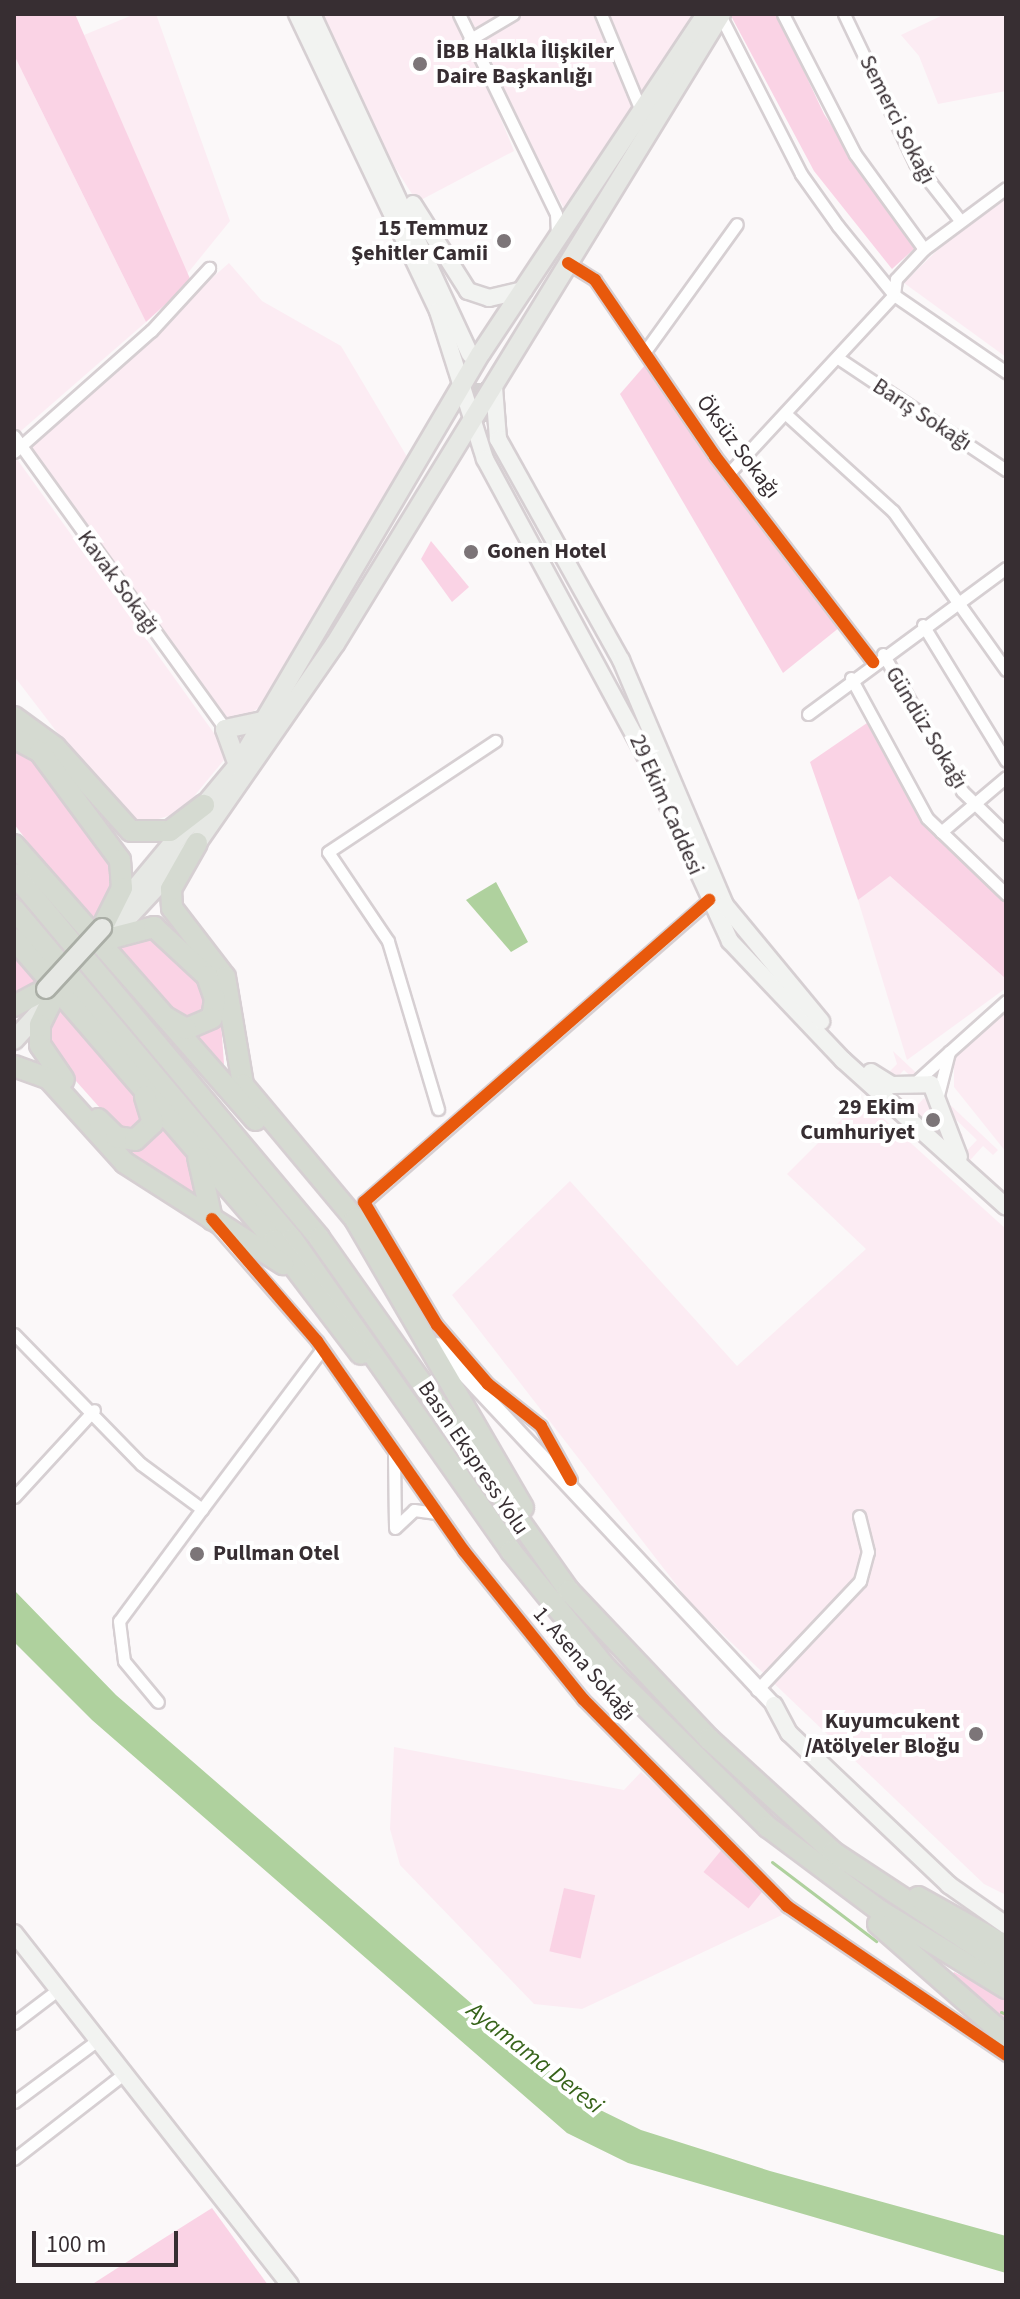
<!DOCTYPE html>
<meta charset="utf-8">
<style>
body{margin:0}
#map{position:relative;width:1020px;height:2299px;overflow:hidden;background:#fbf8f9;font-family:"Source Sans 3",sans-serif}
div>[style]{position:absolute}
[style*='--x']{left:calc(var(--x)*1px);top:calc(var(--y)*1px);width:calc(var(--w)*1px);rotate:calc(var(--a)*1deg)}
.built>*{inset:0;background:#fcecf3}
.green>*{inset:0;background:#fad3e5;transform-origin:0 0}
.water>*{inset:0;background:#afd19e}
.stream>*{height:3px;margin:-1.5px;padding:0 1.5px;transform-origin:1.5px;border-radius:1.5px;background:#afd19e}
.secondary-tunnel>*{height:16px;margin-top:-8px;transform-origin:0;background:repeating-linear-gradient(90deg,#d4d0d1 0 16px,transparent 0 24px)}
.roads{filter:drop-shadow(2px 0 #d6cfd2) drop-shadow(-2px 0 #d6cfd2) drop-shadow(0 2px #d6cfd2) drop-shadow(0 -2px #d6cfd2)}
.minor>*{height:11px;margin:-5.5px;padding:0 5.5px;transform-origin:5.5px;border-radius:5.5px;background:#fefefe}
.tertiary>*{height:14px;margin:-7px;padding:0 7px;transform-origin:7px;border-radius:7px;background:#fefefe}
.secondary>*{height:16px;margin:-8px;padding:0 8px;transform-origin:8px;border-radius:8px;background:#f2f3f1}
.primary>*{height:18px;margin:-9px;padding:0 9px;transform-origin:9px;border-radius:9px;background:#e6e8e4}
.motorway>*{height:20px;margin:-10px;padding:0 10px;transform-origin:10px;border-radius:10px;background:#d5dad1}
.bridges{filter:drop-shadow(2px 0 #aaaea6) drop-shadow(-2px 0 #aaaea6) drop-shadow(0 2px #aaaea6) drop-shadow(0 -2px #aaaea6)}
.primary-bridge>*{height:18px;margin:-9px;padding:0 9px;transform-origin:9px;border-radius:9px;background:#e6e8e4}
.cycleway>*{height:12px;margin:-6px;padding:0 6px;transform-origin:6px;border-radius:6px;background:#e8590c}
.dots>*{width:22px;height:22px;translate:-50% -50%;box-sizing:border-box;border:4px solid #fff;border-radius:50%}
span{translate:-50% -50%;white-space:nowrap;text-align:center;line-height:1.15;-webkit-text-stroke:8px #fff;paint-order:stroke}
.poi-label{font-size:22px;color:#372e32;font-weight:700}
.left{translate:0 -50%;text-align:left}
.right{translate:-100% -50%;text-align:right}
.street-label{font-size:22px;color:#372e32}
.water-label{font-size:24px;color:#366319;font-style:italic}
.frame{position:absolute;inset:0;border:16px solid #372e32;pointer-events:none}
.scale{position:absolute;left:32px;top:2231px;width:146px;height:36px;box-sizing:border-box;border:4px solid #372e32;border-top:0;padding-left:10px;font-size:24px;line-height:28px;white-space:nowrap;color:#372e32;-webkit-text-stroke:6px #fff;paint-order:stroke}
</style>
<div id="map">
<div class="built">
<div style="clip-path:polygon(135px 14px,156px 14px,230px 221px,187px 274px,84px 35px)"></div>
<div style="clip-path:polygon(323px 14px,458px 14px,514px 151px,417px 202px,381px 145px)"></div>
<div style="clip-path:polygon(469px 14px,698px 14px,566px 212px,503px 96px)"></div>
<div style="clip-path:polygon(945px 14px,1006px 14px,1006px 91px,938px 104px,919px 56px,901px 35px)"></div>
<div style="clip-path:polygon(14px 55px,146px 322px,14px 437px)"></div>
<div style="clip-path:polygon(1006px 195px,1006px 357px,904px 283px,981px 207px)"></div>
<div style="clip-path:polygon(229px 263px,262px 301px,341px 346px,409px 460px,265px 704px,232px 724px,25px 443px)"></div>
<div style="clip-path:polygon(14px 455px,229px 754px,181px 812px,139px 825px,115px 808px,14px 676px)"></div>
<div style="clip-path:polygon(889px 875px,1006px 979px,1006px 988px,907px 1060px,858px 900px)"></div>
<div style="clip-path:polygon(1006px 1012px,1006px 1152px,954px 1087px,954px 1053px)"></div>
<div style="clip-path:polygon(evenodd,893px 1051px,998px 1150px,993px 1155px,983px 1146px,963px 1168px,972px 1177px,967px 1182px,863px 1083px,867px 1078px,876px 1085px,897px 1064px,893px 1051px,904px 1070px,940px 1104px,936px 1109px,924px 1098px,913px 1110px,924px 1121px,920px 1126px,883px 1092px,904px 1070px,893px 1051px,947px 1111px,977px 1140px,956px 1162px,926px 1134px,932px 1128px,951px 1147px,963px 1135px,943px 1116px,947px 1111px)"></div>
<div style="clip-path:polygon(862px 1099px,1006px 1229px,1006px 1895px,984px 1884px,692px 1605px,452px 1295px,570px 1181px,737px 1366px,866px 1249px,787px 1174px)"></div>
<div style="clip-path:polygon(394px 1747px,624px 1790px,641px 1772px,768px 1884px,782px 1915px,582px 2009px,534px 2004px,400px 1865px,390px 1829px)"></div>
</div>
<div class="green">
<div style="clip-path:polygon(14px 14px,75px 14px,191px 281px,146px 322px,14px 55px)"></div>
<div style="clip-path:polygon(730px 14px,777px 14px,824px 114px,914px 249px,892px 269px,814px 171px)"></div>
<div style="clip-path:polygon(646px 364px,840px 627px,783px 673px,620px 394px)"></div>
<div style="clip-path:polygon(431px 541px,469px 587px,452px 602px,421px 559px)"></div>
<div style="clip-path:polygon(867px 723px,931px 831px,1006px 900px,1006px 979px,890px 876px,858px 900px,810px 762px)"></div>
<div style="clip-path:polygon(14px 749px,31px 755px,113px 864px,115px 880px,93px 926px,14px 824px)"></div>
<div style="clip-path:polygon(158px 936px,203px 987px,207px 1011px,182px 1022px,112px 949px)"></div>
<div style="clip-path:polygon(14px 950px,42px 980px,14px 999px)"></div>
<div style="clip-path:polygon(61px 1004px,136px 1095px,144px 1121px,130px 1132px,116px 1126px,52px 1054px,45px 1023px)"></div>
<div style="clip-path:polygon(221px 1022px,224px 1064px,221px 1067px,195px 1039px)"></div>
<div style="clip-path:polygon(165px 1130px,197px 1167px,204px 1205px,128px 1154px)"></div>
<div style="left:723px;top:1848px;width:58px;height:31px;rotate:39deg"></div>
<div style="left:564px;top:1888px;width:32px;height:65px;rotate:13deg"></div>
<div style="clip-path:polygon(954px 1972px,1006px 1998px,1006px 2025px,952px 1975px)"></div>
<div style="clip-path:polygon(212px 2208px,268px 2285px,91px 2285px,158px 2242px)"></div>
</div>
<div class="water">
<div style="clip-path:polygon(496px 882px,528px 942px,511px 952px,466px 900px)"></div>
<div style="clip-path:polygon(14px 1590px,116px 1695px,586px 2103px,641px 2130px,770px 2171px,1006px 2236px,1006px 2273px,628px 2163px,567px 2133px,92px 1720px,14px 1642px)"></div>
</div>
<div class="stream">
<div style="--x:772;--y:1862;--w:131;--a:37.2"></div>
<div style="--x:1001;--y:2012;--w:5;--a:22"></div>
</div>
<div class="secondary-tunnel">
<div style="--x:471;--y:360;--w:74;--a:79.1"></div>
</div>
<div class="roads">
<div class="minor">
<div style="--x:459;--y:14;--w:222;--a:64.1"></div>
<div style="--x:556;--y:214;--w:21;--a:87"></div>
<div style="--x:601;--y:14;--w:107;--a:67.5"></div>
<div style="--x:783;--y:14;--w:157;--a:62.8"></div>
<div style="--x:855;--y:154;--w:117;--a:54"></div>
<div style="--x:844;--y:14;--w:165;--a:64.5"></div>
<div style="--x:915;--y:163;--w:71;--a:51.8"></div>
<div style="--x:720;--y:15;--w:178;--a:63"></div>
<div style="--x:801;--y:174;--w:64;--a:54.6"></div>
<div style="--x:838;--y:226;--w:89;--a:50.9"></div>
<div style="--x:894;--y:295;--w:136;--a:34.5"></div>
<div style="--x:469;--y:40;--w:51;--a:-30.6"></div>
<div style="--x:568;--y:263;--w:32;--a:32"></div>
<div style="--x:595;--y:280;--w:213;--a:55.7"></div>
<div style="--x:715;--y:456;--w:260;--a:52.5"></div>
<div style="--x:646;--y:350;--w:155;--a:-54.2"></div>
<div style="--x:838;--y:358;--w:202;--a:33.7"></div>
<div style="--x:787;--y:415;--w:143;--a:42.2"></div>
<div style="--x:893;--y:511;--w:195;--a:54.6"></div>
<div style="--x:14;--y:436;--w:361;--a:54.2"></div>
<div style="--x:14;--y:452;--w:183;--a:-41.5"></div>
<div style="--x:151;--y:331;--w:86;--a:-47.4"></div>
<div style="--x:729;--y:473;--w:243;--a:-47.2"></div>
<div style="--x:894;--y:295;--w:16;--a:-83"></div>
<div style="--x:896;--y:279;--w:41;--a:-47"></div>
<div style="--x:924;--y:249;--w:102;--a:-36.6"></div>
<div style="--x:923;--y:625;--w:159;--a:58.6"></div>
<div style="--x:883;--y:654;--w:158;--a:60"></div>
<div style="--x:962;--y:791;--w:62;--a:44.3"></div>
<div style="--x:851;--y:678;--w:159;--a:61.5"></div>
<div style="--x:927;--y:818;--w:110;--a:43.9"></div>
<div style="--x:808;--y:714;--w:246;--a:-36.4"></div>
<div style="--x:941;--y:832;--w:85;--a:-40.2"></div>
<div style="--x:949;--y:1052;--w:76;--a:-41.8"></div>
<div style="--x:918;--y:1080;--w:42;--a:-42.1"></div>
<div style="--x:949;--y:1052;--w:44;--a:104.3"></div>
<div style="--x:438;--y:1109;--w:175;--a:-106.6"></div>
<div style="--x:388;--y:941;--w:107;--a:-124"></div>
<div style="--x:328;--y:852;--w:201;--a:-33.6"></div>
<div style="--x:219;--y:1229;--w:149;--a:48.8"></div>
<div style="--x:317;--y:1341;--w:256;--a:55"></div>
<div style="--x:464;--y:1551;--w:190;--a:51.2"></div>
<div style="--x:583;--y:1699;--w:291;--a:45.4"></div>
<div style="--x:787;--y:1906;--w:265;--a:34.2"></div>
<div style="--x:14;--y:1334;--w:182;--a:45.7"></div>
<div style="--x:141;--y:1464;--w:76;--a:36.4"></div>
<div style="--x:202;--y:1509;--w:139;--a:126.5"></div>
<div style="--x:119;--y:1621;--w:40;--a:82.9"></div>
<div style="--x:124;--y:1661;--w:53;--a:50.3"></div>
<div style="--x:394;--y:1455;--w:73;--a:89.2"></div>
<div style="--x:571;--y:1480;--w:62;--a:-119.1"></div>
<div style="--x:541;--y:1426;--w:68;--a:-141.6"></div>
<div style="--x:488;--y:1384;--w:78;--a:-130.8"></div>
<div style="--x:437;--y:1325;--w:143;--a:-120.7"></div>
<div style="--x:364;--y:1202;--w:459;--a:-41.2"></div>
<div style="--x:14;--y:1497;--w:118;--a:-47.4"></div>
<div style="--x:202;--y:1509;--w:200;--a:-53.1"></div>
<div style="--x:397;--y:1526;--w:23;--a:-43"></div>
<div style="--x:414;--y:1510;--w:21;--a:8"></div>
<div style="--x:757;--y:1690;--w:150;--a:-46.6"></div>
<div style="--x:860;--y:1581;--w:30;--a:-75"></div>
<div style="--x:868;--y:1552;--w:37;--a:-104"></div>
<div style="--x:14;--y:2023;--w:56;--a:-37.1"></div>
<div style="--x:14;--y:2102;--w:106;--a:-36.5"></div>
<div style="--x:14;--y:2159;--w:140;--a:-37.8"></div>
</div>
<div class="tertiary">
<div style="--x:437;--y:1345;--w:493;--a:46.9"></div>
</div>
<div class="secondary">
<div style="--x:297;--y:14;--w:329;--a:64.6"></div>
<div style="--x:438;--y:311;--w:155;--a:72.4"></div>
<div style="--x:485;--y:459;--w:332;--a:61.6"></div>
<div style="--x:643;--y:751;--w:209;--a:65.4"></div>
<div style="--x:730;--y:941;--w:164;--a:46.5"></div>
<div style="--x:843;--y:1060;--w:219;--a:42"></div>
<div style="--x:312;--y:14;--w:375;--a:65.1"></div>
<div style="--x:413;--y:204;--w:103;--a:57.7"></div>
<div style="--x:468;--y:291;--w:22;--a:18"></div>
<div style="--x:489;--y:298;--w:36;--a:-13"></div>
<div style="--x:494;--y:387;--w:52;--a:85.6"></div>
<div style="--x:498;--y:439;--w:253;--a:60.9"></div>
<div style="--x:621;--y:660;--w:266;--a:67"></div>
<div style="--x:725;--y:905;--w:151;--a:50.4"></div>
<div style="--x:871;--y:1072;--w:25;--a:32"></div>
<div style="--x:892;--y:1085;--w:39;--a:-1"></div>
<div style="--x:931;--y:1084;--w:78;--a:69"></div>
<div style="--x:774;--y:1705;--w:32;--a:62"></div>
<div style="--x:789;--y:1733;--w:221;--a:43.5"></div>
<div style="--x:949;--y:1885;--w:70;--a:35.1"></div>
<div style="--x:14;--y:1933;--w:447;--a:51.9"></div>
</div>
<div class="primary">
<div style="--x:238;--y:765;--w:38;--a:-110"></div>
<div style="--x:225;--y:729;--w:43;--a:-12.1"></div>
<div style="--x:113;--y:915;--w:195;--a:-50.2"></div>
<div style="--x:238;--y:765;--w:478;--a:-59.5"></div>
<div style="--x:481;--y:353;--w:405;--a:-56.4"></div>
<div style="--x:108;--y:939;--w:131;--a:-47.2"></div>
<div style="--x:197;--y:843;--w:242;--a:-55.3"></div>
<div style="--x:335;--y:644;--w:739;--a:-58.5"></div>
<div style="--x:14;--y:1040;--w:49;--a:-47.5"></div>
</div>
<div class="motorway">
<div style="--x:14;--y:717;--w:51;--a:36.2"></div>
<div style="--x:55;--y:747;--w:113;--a:47.9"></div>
<div style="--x:131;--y:831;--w:39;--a:0"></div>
<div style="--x:170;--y:831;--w:43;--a:-37.4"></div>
<div style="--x:14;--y:738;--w:30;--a:28"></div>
<div style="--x:40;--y:752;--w:134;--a:53.5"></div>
<div style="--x:120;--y:860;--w:28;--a:86"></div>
<div style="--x:122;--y:888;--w:45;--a:116.6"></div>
<div style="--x:197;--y:843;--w:53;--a:119.5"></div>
<div style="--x:171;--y:889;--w:19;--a:87"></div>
<div style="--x:172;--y:908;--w:87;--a:52.5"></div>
<div style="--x:225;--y:977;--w:109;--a:80.5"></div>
<div style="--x:243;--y:1085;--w:175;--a:50.1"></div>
<div style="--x:355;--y:1219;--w:334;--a:59.8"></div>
<div style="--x:14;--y:845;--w:366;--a:48.7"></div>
<div style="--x:14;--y:874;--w:475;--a:50"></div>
<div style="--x:319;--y:1238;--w:433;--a:54.7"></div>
<div style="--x:569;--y:1591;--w:204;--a:46.6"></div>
<div style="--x:709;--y:1739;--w:168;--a:42.3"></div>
<div style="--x:833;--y:1852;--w:207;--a:33.4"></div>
<div style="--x:14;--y:909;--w:431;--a:49.9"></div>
<div style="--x:292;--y:1239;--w:381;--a:54.9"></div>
<div style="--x:511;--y:1551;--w:152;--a:50.9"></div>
<div style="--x:607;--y:1669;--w:226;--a:44.5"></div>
<div style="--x:768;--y:1827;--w:139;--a:36.8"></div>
<div style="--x:879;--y:1910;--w:149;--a:31.6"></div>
<div style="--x:14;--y:939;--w:398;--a:49.2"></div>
<div style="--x:274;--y:1240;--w:143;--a:52.7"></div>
<div style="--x:108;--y:939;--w:48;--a:-14.6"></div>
<div style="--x:154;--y:927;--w:72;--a:42.8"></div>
<div style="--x:207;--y:976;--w:24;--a:71"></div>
<div style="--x:215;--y:999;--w:19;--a:99"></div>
<div style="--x:212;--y:1018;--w:28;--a:157"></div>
<div style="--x:186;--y:1029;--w:24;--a:-150"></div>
<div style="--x:53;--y:998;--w:30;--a:116"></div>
<div style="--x:40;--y:1025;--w:20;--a:90"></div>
<div style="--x:40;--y:1045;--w:42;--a:55.6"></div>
<div style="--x:14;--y:1006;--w:36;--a:-28"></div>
<div style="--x:14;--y:1066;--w:37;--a:20"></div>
<div style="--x:49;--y:1079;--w:113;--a:47.9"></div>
<div style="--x:125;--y:1163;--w:188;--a:32.6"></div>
<div style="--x:98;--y:1119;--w:25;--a:45"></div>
<div style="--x:116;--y:1137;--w:19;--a:9"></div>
<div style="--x:135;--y:1140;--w:25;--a:-43"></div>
<div style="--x:153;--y:1123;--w:28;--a:-107"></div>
<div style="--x:198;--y:1157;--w:64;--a:77.3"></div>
<div style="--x:918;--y:1897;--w:101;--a:29.1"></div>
<div style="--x:878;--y:1924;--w:170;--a:41.2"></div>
</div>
</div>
<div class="bridges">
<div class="primary-bridge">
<div style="--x:46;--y:989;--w:83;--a:-47.4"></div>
</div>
</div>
<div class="cycleway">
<div style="--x:568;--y:263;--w:32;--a:32"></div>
<div style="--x:595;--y:280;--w:213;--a:55.7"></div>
<div style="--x:715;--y:456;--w:260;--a:52.5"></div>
<div style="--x:212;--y:1219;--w:161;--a:49.3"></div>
<div style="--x:317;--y:1341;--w:256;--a:55"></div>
<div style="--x:464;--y:1551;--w:190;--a:51.2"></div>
<div style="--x:583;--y:1699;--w:291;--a:45.4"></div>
<div style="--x:787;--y:1906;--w:265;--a:34.2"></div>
<div style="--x:571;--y:1480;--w:62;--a:-119.1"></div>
<div style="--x:541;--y:1426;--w:68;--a:-141.6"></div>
<div style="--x:488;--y:1384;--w:78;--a:-130.8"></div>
<div style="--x:437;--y:1325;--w:143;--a:-120.7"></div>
<div style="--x:364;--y:1202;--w:459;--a:-41.2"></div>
</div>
<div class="dots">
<div style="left:420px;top:64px;background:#7c7578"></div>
<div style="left:504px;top:241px;background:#7c7578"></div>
<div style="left:471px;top:552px;background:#7c7578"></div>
<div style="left:933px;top:1120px;background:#7c7578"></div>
<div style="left:197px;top:1554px;background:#7c7578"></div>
<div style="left:976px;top:1734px;background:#7c7578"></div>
</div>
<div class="poi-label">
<span class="left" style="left:436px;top:64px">İBB Halkla İlişkiler<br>Daire Başkanlığı</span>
<span class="right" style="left:488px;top:241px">15 Temmuz<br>Şehitler Camii</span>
<span class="left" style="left:487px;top:552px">Gonen Hotel</span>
<span class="right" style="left:915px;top:1120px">29 Ekim<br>Cumhuriyet</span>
<span class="left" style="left:213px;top:1554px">Pullman Otel</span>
<span class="right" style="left:960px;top:1734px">Kuyumcukent<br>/Atölyeler Bloğu</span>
</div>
<div class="street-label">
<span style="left:897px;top:120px;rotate:63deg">Semerci Sokağı</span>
<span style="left:922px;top:415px;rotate:33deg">Barış Sokağı</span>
<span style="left:738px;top:447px;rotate:53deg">Öksüz Sokağı</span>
<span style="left:118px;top:583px;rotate:54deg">Kavak Sokağı</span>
<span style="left:926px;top:728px;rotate:59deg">Gündüz Sokağı</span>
<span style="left:666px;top:805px;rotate:66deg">29 Ekim Caddesi</span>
<span style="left:473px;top:1458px;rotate:56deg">Basın Ekspress Yolu</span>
<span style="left:584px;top:1664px;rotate:49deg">1. Asena Sokağı</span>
</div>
<div class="water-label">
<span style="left:535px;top:2058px;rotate:38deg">Ayamama Deresi</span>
</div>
<div class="frame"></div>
<div class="scale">100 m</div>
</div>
